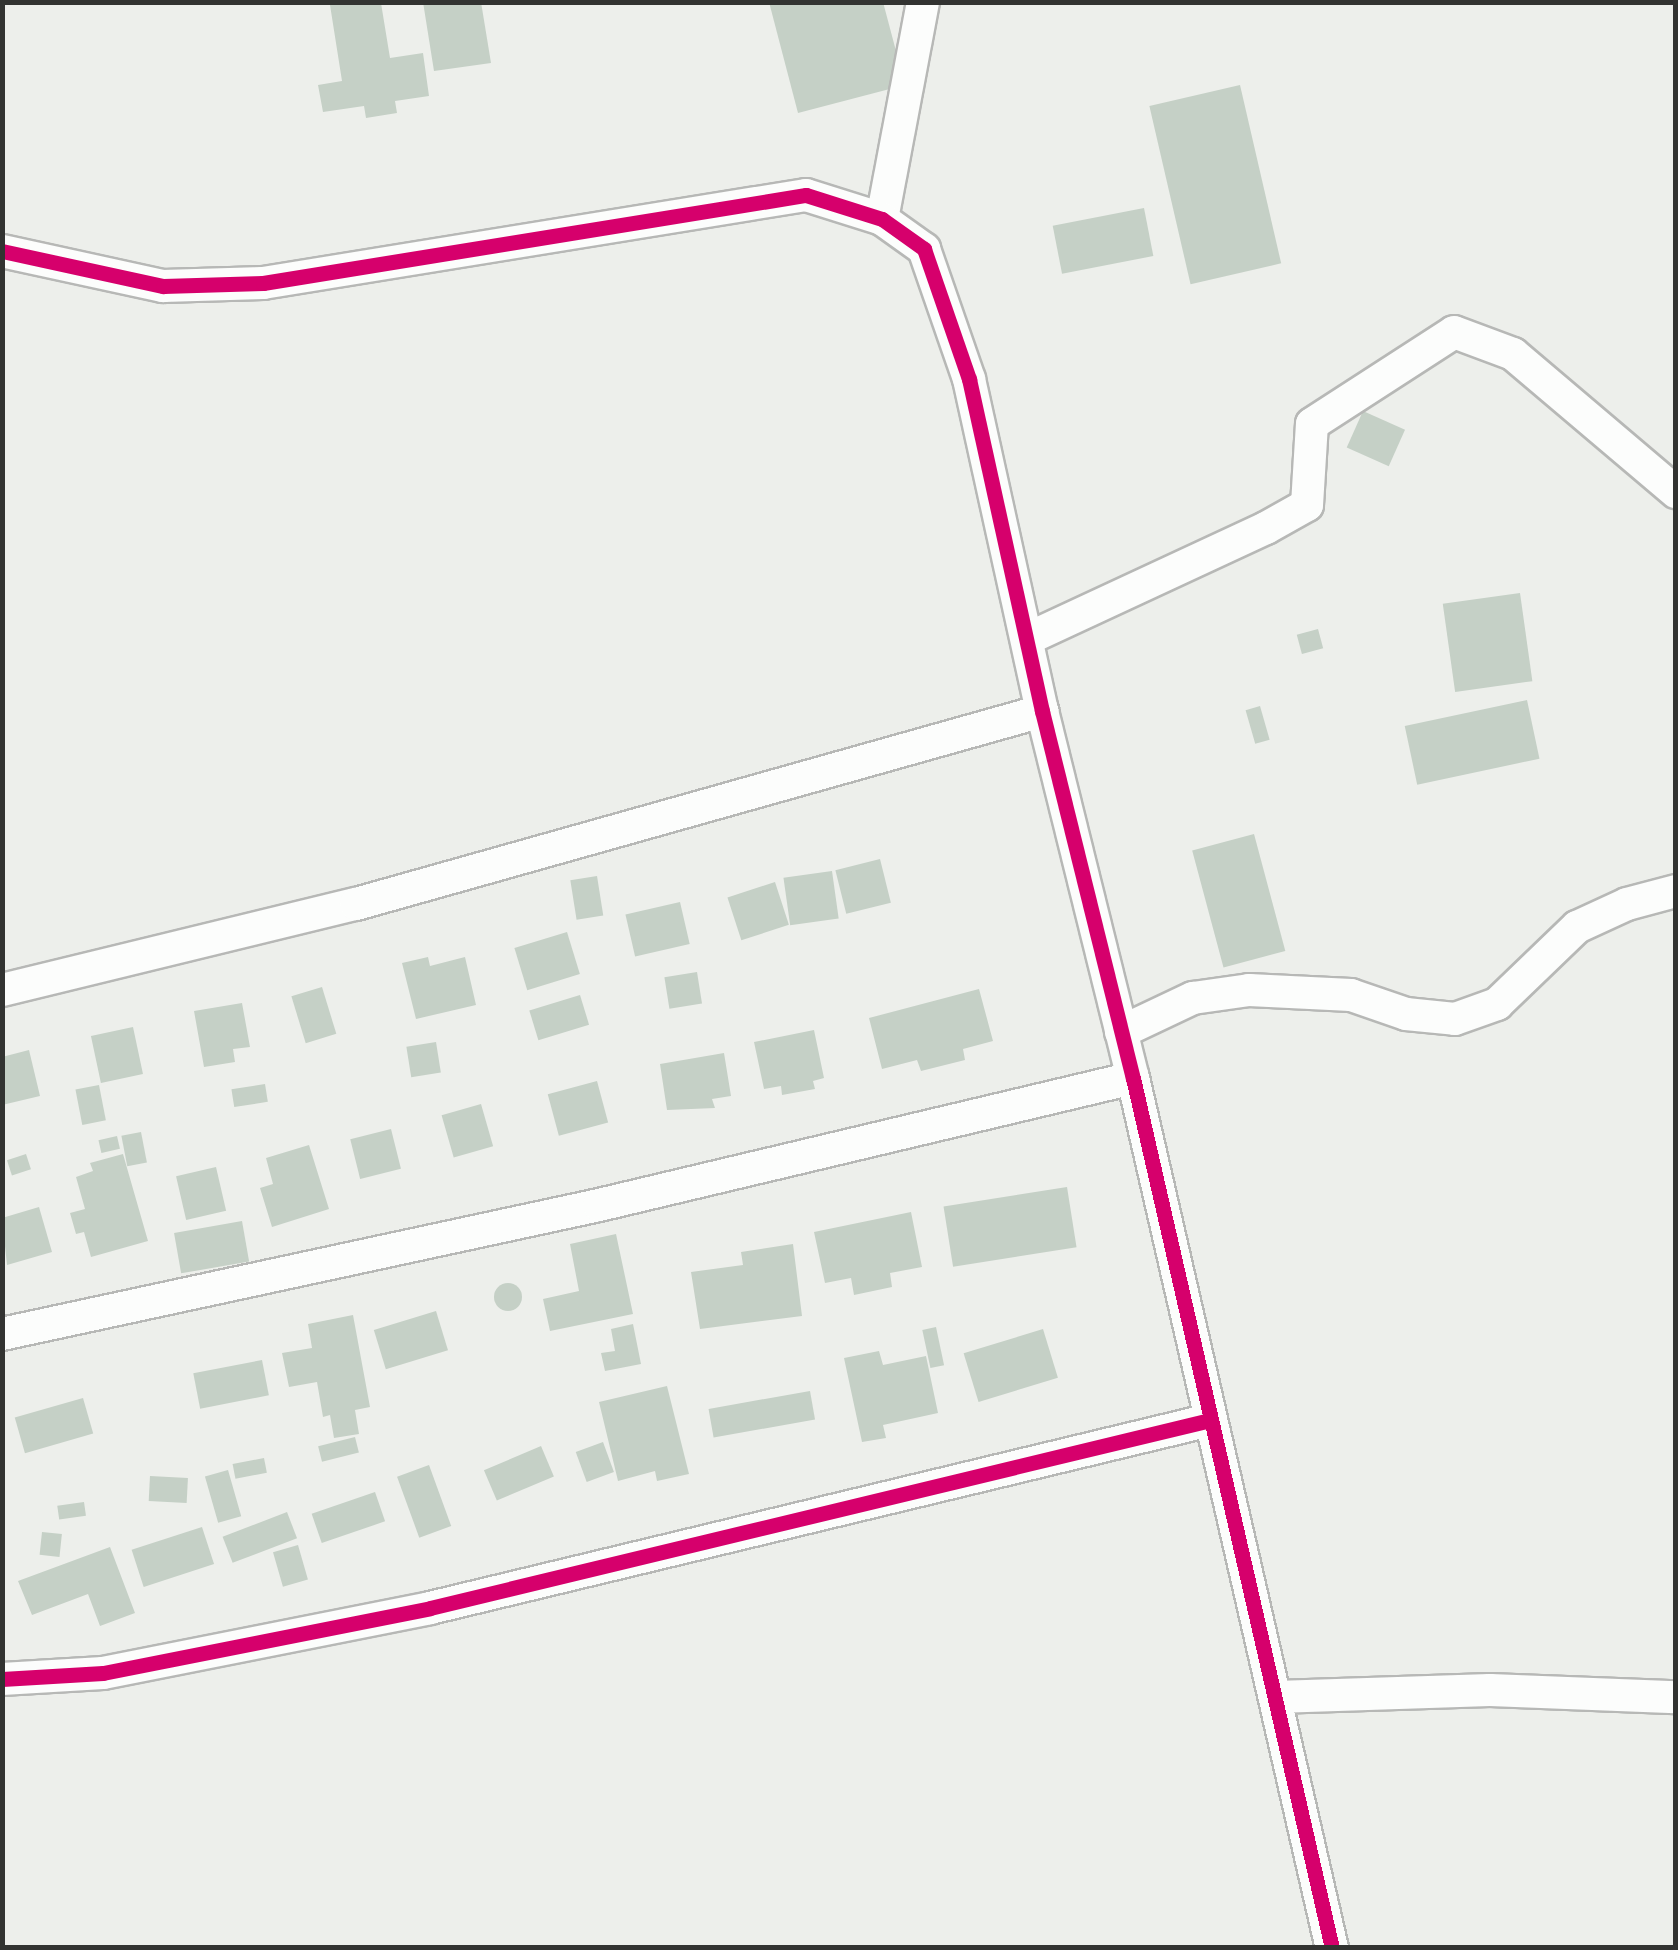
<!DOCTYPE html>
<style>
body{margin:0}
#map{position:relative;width:1678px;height:1950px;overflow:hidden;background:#edefeb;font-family:Roboto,sans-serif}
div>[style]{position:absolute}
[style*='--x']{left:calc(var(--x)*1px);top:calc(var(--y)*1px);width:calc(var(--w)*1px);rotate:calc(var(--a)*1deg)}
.building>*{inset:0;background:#c5d0c6;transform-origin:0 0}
.round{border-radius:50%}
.roads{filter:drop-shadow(2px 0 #b7b8b6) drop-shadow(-2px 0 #b7b8b6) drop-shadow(0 2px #b7b8b6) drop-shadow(0 -2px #b7b8b6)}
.street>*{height:32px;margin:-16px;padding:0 16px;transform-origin:16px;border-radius:16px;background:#fcfdfc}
.cycleway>*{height:15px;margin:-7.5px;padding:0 7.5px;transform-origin:7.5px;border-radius:7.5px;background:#d6006c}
span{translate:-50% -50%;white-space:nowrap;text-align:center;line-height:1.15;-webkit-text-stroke:8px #edf0ea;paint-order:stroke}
.frame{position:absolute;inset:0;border:5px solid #323331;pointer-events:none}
</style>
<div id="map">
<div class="building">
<div style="clip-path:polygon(423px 2px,481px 2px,491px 63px,434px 71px)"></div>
<div style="clip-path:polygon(769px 2px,883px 2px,905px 85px,798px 113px)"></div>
<div style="clip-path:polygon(381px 3px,390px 58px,423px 53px,429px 96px,395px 101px,397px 113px,366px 118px,364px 106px,323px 112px,318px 85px,342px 81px,330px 5px)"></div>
<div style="left:1240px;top:85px;width:183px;height:93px;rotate:77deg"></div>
<div style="left:1144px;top:208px;width:49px;height:93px;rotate:79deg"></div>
<div style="left:1363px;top:411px;width:46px;height:40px;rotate:24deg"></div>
<div style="left:1520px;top:593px;width:89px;height:78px;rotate:82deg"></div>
<div style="left:1318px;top:629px;width:20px;height:22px;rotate:75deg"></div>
<div style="left:1527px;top:700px;width:60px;height:125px;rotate:78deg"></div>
<div style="left:1260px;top:706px;width:35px;height:15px;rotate:74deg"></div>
<div style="left:1254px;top:834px;width:121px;height:64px;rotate:75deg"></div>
<div style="left:880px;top:859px;width:45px;height:46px;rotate:76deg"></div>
<div style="left:832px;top:871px;width:48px;height:49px;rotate:82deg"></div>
<div style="left:597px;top:876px;width:40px;height:27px;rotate:81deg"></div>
<div style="left:775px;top:882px;width:45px;height:50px;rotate:72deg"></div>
<div style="left:680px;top:902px;width:43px;height:56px;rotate:77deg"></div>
<div style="left:567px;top:932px;width:44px;height:55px;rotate:73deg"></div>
<div style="clip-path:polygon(428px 957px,430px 966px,465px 957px,476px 1005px,416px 1019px,402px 963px)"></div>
<div style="left:697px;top:972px;width:32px;height:33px;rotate:81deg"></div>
<div style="left:322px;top:987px;width:49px;height:32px;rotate:73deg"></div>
<div style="clip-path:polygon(979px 989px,993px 1041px,963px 1049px,965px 1060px,921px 1071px,917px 1060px,882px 1069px,869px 1018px)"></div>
<div style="left:580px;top:995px;width:31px;height:53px;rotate:73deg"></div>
<div style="clip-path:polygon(242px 1003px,250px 1047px,233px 1049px,235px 1062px,204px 1067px,194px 1011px)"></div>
<div style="left:133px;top:1027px;width:48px;height:43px;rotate:78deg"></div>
<div style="clip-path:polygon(814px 1030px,824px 1078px,813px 1081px,815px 1089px,782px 1095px,781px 1086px,764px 1089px,754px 1042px)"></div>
<div style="left:436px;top:1042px;width:31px;height:30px;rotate:81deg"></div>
<div style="clip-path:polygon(29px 1050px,40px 1096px,2px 1105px,2px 1057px)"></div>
<div style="clip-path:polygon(724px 1053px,731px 1096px,712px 1099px,715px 1108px,667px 1110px,660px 1064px)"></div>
<div style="left:597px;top:1081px;width:43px;height:51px;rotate:75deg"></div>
<div style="left:265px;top:1084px;width:18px;height:34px;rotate:81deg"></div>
<div style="left:99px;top:1085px;width:36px;height:24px;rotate:79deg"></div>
<div style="left:481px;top:1104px;width:44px;height:41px;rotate:74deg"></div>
<div style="left:391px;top:1129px;width:41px;height:42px;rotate:76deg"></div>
<div style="left:141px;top:1132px;width:31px;height:20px;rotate:79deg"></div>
<div style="left:117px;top:1136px;width:13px;height:19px;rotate:77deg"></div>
<div style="clip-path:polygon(309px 1145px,329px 1209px,272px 1227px,260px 1188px,273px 1184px,266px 1158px)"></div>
<div style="left:26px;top:1154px;width:16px;height:20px;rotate:72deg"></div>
<div style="clip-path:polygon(123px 1154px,148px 1241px,91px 1257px,84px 1232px,76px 1234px,70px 1213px,85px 1209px,76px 1177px,93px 1171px,90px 1163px)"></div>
<div style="left:216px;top:1167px;width:45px;height:41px;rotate:77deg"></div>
<div style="left:1067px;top:1187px;width:61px;height:125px;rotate:81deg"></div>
<div style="clip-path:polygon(39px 1207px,52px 1252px,7px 1265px,2px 1218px)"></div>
<div style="clip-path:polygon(911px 1212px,922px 1267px,890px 1273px,892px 1287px,854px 1295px,851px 1278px,825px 1283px,814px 1232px)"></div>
<div style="left:242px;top:1221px;width:41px;height:69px;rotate:80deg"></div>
<div style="clip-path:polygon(616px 1234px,633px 1314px,550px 1331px,543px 1299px,579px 1291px,570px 1244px)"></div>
<div style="clip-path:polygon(793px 1244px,802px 1316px,700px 1329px,691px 1272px,743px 1265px,741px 1252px)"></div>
<div class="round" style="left:494px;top:1283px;width:28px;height:28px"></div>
<div style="left:436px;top:1311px;width:41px;height:65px;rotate:73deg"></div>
<div style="clip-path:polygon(353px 1315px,370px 1407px,355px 1410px,359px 1434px,334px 1438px,330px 1415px,323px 1417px,317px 1382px,289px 1387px,282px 1353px,312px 1348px,308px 1324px)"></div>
<div style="clip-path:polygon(633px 1324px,641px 1364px,605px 1371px,601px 1353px,615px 1351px,611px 1329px)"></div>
<div style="left:936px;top:1327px;width:39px;height:14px;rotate:78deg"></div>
<div style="left:1043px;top:1329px;width:51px;height:83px;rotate:73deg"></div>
<div style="clip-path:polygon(879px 1351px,883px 1365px,926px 1356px,938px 1413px,883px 1425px,886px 1438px,862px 1442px,844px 1358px)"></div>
<div style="left:262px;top:1360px;width:36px;height:70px;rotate:79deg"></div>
<div style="clip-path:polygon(667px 1386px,689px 1474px,657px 1481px,655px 1471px,618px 1481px,599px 1402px)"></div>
<div style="left:810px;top:1391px;width:29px;height:103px;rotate:80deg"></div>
<div style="left:83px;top:1398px;width:37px;height:71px;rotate:74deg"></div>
<div style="left:355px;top:1437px;width:16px;height:38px;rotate:76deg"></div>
<div style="left:603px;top:1442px;width:32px;height:29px;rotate:70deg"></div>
<div style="left:541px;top:1446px;width:33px;height:62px;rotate:67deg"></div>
<div style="left:264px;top:1458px;width:15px;height:32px;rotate:79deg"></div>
<div style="left:429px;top:1465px;width:65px;height:34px;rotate:70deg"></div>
<div style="left:228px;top:1470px;width:48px;height:24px;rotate:74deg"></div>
<div style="left:150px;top:1476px;width:38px;height:25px;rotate:3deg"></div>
<div style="left:375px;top:1492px;width:31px;height:67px;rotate:71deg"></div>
<div style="left:84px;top:1502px;width:14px;height:27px;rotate:82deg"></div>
<div style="left:287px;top:1512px;width:28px;height:69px;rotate:69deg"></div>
<div style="left:202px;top:1527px;width:39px;height:74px;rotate:72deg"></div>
<div style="left:42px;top:1532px;width:20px;height:23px;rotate:6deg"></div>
<div style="left:298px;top:1545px;width:36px;height:26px;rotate:74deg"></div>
<div style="clip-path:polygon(110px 1547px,135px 1613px,100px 1626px,88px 1594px,32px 1615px,18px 1581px)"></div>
</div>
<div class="roads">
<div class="street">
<div style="--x:882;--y:219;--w:221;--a:-79.3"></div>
<div style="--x:2;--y:251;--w:165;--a:12.3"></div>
<div style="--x:163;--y:286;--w:100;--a:-1.7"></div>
<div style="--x:263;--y:283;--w:550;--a:-9.21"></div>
<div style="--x:806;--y:195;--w:80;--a:17.5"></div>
<div style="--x:882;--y:219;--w:52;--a:35.5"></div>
<div style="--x:924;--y:249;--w:138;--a:70.9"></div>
<div style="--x:969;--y:379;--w:340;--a:77.6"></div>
<div style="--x:1042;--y:711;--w:378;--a:76.1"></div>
<div style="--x:1133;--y:1078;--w:892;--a:77.12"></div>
<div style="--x:1027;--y:639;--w:264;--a:-24.9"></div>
<div style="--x:1266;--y:528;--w:47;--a:-29.3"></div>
<div style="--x:1307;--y:505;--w:81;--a:-86.5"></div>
<div style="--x:1312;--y:424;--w:169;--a:-32.9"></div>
<div style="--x:1454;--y:332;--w:63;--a:20.4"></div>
<div style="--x:1513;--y:354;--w:214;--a:40.3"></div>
<div style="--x:2;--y:990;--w:364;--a:-13.7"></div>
<div style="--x:356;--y:904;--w:713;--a:-15.71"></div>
<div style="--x:1121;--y:1032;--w:80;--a:-25.3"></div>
<div style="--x:1193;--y:998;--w:57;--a:-8.1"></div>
<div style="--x:1249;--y:990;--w:102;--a:2.8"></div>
<div style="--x:1351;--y:995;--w:58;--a:19.1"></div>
<div style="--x:1406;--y:1014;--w:49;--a:5.8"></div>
<div style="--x:1455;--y:1019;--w:45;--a:-19.7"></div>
<div style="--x:1497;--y:1004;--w:111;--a:-43.9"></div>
<div style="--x:1577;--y:927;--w:55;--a:-24.7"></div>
<div style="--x:1627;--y:904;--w:51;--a:-14.9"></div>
<div style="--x:2;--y:1334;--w:611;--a:-12.19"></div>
<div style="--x:599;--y:1205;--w:549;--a:-13.38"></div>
<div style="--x:2;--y:1679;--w:101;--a:-3.4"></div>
<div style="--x:103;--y:1673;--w:333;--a:-11.2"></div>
<div style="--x:430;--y:1608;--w:802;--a:-13.55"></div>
<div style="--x:1276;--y:1697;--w:214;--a:-1.9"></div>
<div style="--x:1490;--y:1690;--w:186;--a:2.2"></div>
</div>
</div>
<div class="cycleway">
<div style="--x:2;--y:251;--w:165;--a:12.3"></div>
<div style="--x:163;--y:286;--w:100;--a:-1.7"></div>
<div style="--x:263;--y:283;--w:550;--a:-9.21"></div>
<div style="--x:806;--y:195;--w:80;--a:17.5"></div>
<div style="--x:882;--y:219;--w:52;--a:35.5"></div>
<div style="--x:924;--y:249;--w:138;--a:70.9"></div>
<div style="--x:969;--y:379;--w:340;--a:77.6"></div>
<div style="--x:1042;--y:711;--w:378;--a:76.1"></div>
<div style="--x:1133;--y:1078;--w:892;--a:77.12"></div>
<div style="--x:2;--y:1679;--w:101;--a:-3.4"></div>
<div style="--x:103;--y:1673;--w:333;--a:-11.2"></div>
<div style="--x:430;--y:1608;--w:802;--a:-13.55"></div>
</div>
<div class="frame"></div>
</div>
